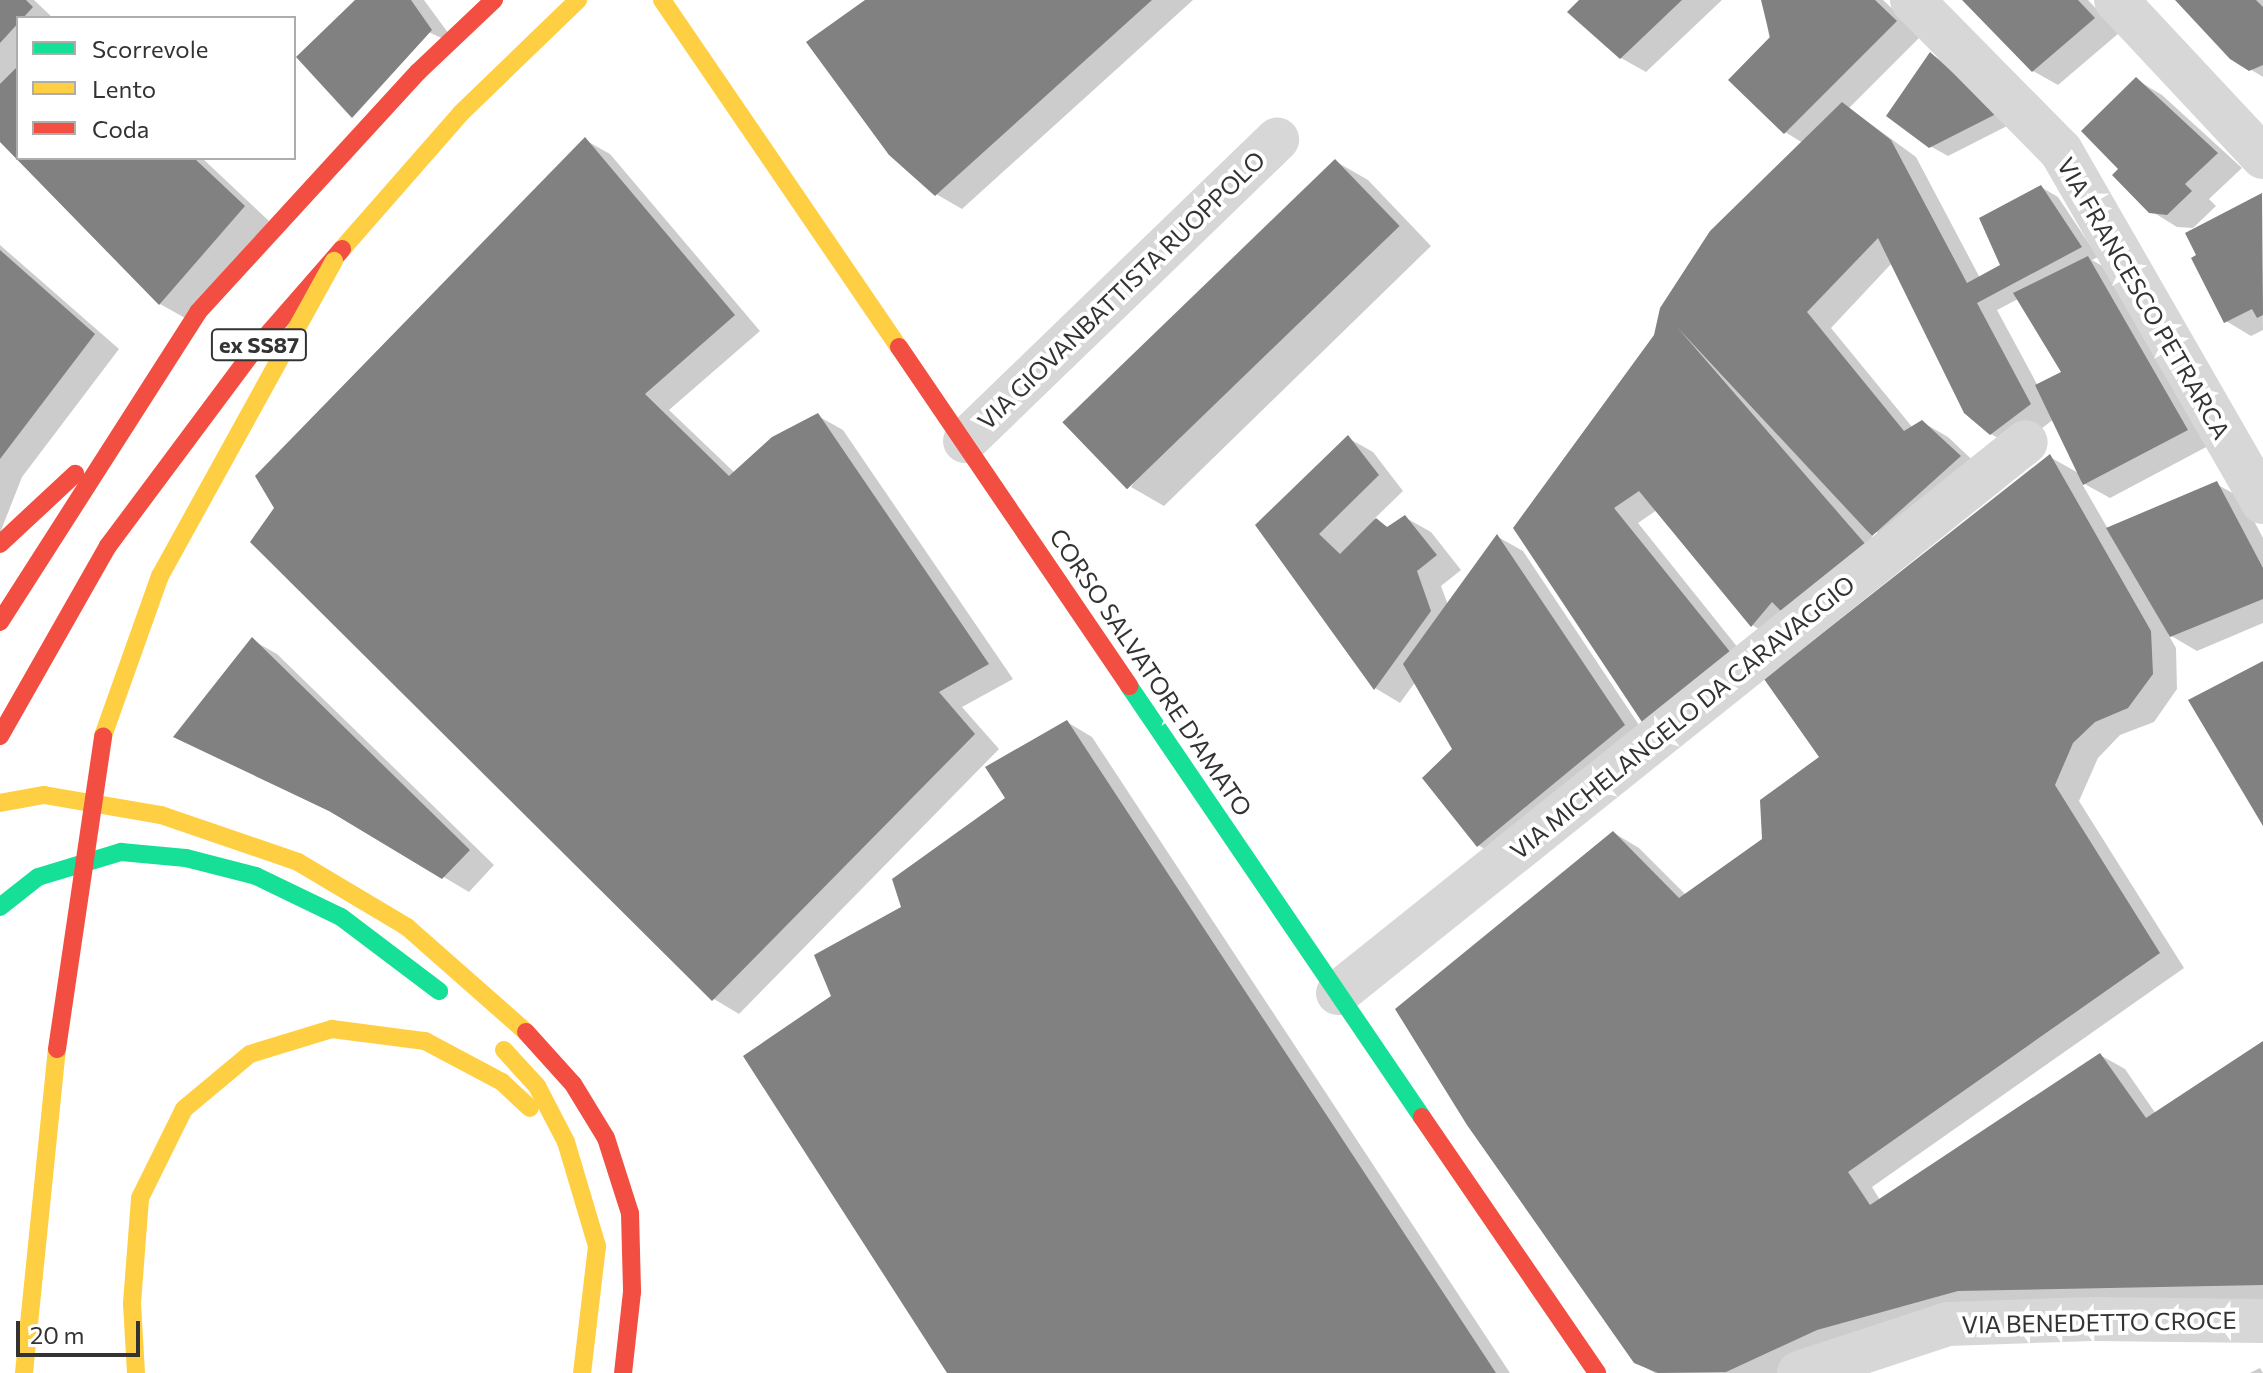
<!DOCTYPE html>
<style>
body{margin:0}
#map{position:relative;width:2263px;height:1373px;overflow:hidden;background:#fff;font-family:Commissioner,sans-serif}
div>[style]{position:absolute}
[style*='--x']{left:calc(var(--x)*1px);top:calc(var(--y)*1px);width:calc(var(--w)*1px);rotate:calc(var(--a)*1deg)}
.shadow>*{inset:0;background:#0003}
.building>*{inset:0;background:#818181;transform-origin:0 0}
.street>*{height:44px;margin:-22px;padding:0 22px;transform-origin:22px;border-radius:22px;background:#d7d7d7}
.fast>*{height:18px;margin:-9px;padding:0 9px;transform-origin:9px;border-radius:9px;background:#16e098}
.slow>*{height:18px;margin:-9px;padding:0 9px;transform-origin:9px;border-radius:9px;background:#ffcf43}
.jam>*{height:18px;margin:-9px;padding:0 9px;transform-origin:9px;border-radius:9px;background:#f24e42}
.slow-bridge>*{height:18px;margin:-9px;padding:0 9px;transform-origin:9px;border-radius:9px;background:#ffcf43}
.jam-bridge>*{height:18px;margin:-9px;padding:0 9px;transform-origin:9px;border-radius:9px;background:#f24e42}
span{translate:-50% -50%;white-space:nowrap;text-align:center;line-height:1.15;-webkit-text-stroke:8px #fff;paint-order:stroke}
.shield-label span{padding:2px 6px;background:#fff;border:2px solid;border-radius:6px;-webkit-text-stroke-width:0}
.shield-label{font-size:22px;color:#333;font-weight:700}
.street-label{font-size:24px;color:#333}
.legend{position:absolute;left:16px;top:16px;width:280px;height:144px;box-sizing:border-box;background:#fff;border:2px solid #adadad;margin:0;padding:10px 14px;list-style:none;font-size:24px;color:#333}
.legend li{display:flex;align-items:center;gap:16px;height:40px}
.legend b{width:40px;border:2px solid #adadad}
.scale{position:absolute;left:16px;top:1321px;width:124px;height:36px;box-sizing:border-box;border:4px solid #333;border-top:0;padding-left:10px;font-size:24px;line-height:28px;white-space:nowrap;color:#333;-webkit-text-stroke:6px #fff;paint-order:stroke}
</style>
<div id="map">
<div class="shadow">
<div style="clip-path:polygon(0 0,34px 0,53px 18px,18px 18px,18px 158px,202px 158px,269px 221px,185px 318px,160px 304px,0 140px)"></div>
<div style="clip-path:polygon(358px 0,424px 0,457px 45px)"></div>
<div style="clip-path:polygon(868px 0,1193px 0,962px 209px,936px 194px)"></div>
<div style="clip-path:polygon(1581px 0,1722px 0,1646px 72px,1621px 58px)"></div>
<div style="clip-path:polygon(evenodd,1763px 0,1883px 0,1921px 36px,1849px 108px,1916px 157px,1980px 278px,2003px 266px,2041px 187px,2058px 197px,2098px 257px,2092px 260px,2114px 273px,2212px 444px,2110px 498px,2081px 482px,2108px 529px,2216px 484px,2242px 498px,2263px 538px,2263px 623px,2197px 651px,2168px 634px,2176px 648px,2177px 689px,2154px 722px,2120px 735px,2098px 758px,2079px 801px,2184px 968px,1872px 1187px,1880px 1200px,2100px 1055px,2125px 1069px,2156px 1114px,2263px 1043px,2263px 1302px,1984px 1304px,1779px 1373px,1655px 1373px,1635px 1362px,1614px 833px,1639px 848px,1686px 895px,1764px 840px,2050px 457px,2080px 474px,2054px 419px,2016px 448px,1991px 434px,1892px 263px,1831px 328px,1913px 428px,1922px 422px,1948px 437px,1985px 472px,1898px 549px,1856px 516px,1891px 561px,1777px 640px,1752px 625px,1657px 510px,1638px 523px,1755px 669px,1516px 528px,1803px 143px,1785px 132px,1763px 0,2018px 299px,2063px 373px,2038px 386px,1997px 310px,2018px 299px)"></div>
<div style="clip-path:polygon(1965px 0,2088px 0,2119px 33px,2058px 85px,2033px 71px)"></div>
<div style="clip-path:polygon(2178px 0,2263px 0,2263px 77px,2232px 58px)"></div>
<div style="clip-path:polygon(1931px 54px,1948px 64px,2013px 123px,1948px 156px,1930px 146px)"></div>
<div style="clip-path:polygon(2137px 80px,2162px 95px,2242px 168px,2209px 199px,2216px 206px,2193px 228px,2177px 227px,2151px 211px,2121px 169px)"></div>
<div style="clip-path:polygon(585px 140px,610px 154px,760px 331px,669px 410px,735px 473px,818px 416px,843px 430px,1013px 679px,962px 707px,999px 749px,739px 1014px,714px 999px)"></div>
<div style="clip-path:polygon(1335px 161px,1368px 180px,1431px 246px,1164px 506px,1131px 487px)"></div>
<div style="clip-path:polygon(2261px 196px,2263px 330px,2251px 336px,2226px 321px)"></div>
<div style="clip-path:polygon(0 245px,119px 349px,22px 477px,0 533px)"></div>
<div style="clip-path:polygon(1348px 438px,1373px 452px,1403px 491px,1374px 519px,1389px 528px,1406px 518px,1431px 532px,1461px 570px,1441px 586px,1448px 605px,1498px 537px,1523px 551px,1649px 740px,1504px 860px,1478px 845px,1455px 749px,1416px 681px,1400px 703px,1375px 688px,1258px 525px)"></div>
<div style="clip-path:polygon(252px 640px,277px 654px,494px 865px,469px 892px,351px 822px,176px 736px)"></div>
<div style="clip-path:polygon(1067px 722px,1092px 737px,1510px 1373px,949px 1373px,833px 997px,904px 908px,1008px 798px)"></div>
<div style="clip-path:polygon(2260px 1368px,2263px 1373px,2250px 1373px)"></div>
</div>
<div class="building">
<div style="clip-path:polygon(0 0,26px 0,33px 7px,0 43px)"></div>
<div style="clip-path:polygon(355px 0,411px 0,432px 30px,352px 118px,296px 57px)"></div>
<div style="clip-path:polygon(865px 0,1152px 0,935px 196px,889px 155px,806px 42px)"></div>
<div style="clip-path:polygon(1579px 0,1682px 0,1620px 59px,1567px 12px)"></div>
<div style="clip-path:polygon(1761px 0,1875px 0,1897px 21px,1784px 134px,1728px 80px,1770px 37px)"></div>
<div style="clip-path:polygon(1962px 0,2078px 0,2095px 18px,2032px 72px)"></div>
<div style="clip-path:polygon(2175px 0,2256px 0,2263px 7px,2263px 65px,2249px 71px,2230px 59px)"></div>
<div style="clip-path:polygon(1930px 52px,1998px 113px,1929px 148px,1886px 116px)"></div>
<div style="clip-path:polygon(18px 66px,18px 158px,194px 158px,245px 206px,159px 305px,0 142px,0 84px)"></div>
<div style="clip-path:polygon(2136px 77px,2218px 153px,2185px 184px,2192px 191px,2167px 215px,2149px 213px,2112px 175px,2118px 169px,2081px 131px)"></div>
<div style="clip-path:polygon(1842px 102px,1891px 140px,1967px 283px,2000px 265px,1979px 218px,2041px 185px,2082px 247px,1977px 303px,2031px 404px,1990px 435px,1964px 413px,1878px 238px,1807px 312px,1904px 431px,1922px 420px,1961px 456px,1872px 536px,1677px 327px,1867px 546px,1783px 613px,1772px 602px,1751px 627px,1639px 491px,1614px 508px,1731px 653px,1644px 725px,1513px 528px,1654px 335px,1660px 308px,1710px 231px)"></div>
<div style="clip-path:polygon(585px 137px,735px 315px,645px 394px,729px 476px,772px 437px,818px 413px,989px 664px,939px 692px,975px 734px,712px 1001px,250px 542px,274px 508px,255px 476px)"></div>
<div style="left:1335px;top:159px;width:93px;height:379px;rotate:46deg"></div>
<div style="clip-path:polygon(2262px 193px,2263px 315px,2257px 318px,2252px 309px,2224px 323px,2191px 258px,2196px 255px,2185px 233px)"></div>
<div style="clip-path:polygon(0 250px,95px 334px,0 459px)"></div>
<div style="clip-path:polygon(2088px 256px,2188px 430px,2083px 485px,2035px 385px,2061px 372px,2013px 293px)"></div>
<div style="clip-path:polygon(1348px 435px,1379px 475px,1319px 534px,1340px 554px,1376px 518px,1387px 527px,1405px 515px,1437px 555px,1417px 571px,1431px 611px,1374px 690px,1255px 525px)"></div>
<div style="clip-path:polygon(2050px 454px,2151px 631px,2153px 674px,2128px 708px,2095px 722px,2073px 743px,2055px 785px,2160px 953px,1848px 1172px,1870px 1205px,2100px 1053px,2146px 1118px,2263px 1041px,2263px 1285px,1958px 1291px,1817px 1330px,1726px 1372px,1658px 1373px,1634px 1363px,1467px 1125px,1395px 1009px,1613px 831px,1679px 898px,1762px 839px,1760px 800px,1819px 757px,1764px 679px)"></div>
<div style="clip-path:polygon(2217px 481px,2263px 568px,2263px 599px,2170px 637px,2106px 528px)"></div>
<div style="clip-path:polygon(1497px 534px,1625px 725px,1477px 847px,1422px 778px,1452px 749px,1403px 664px)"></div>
<div style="clip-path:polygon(252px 637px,470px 850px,442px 879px,329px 811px,173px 737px)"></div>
<div style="clip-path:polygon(2263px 661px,2263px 826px,2188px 700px)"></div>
<div style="clip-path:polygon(1067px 720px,1496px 1373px,947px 1373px,743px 1056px,831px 996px,814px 955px,901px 907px,892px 879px,1005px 798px,985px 767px)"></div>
</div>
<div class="street">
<div style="--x:1912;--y:0;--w:212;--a:45.4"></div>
<div style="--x:2061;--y:151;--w:405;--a:60.1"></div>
<div style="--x:2116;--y:0;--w:215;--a:46.9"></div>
<div style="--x:965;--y:441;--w:434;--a:-44"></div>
<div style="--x:1338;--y:993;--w:881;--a:-38.69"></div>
<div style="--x:1799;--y:1373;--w:157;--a:-18.2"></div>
<div style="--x:1948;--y:1324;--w:144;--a:-2"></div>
<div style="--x:2092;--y:1319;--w:171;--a:0.7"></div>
</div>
<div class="fast">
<div style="--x:1129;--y:686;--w:521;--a:55.79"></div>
<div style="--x:0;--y:907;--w:48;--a:-38.3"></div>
<div style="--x:38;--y:877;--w:87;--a:-16.8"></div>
<div style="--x:121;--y:852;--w:65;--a:5.3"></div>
<div style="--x:186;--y:858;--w:72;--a:14.4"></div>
<div style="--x:256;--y:876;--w:94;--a:25.8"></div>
<div style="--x:341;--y:917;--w:123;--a:37.1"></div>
</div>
<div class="slow">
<div style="--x:662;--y:0;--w:420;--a:55.7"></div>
<div style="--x:342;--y:249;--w:181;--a:-48.8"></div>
<div style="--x:461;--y:113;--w:163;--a:-44"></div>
<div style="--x:0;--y:803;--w:45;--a:-10.3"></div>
<div style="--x:44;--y:795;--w:119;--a:9.7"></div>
<div style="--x:161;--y:815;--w:145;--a:18.9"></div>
<div style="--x:298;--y:862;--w:127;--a:30.8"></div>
<div style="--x:407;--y:927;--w:159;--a:41.4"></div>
<div style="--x:504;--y:1050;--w:49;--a:47.5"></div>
<div style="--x:537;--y:1086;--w:63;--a:62.6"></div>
<div style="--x:566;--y:1142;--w:109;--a:73.4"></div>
<div style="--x:597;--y:1246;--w:128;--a:96.7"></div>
<div style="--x:136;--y:1373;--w:70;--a:-93.3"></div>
<div style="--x:132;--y:1303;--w:105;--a:-85.6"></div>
<div style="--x:140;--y:1198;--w:99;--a:-63.7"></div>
<div style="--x:184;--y:1109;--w:86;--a:-39.8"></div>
<div style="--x:250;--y:1054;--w:86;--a:-17"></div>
<div style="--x:332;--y:1029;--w:94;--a:7.4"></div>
<div style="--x:425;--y:1041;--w:87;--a:28"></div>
<div style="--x:502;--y:1082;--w:38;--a:43"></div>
</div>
<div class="jam">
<div style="--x:899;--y:347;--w:410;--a:55.8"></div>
<div style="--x:0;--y:544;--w:103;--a:-43"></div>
<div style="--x:0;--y:622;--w:368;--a:-57.4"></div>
<div style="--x:198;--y:312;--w:326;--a:-47.5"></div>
<div style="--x:418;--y:72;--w:105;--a:-43.5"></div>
<div style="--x:0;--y:736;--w:219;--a:-60.4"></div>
<div style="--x:108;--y:546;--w:244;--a:-53.3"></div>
<div style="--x:254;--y:350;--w:134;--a:-48.9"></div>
<div style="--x:526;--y:1032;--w:70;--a:47.9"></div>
<div style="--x:573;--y:1084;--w:63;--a:58.6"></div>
<div style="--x:606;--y:1138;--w:79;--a:72.3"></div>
<div style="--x:630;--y:1213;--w:79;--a:88.5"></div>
<div style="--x:632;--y:1292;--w:81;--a:96.3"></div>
<div style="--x:1422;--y:1117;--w:310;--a:55.6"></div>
</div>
<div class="slow-bridge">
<div style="--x:103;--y:736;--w:170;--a:-70.4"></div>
<div style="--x:160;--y:576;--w:360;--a:-61.1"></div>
<div style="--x:24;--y:1373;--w:326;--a:-84.2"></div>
</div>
<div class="jam-bridge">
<div style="--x:57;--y:1049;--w:316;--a:-81.6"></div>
</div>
<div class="shield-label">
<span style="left:259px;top:345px">ex SS87</span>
</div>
<div class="street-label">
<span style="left:1121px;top:290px;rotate:-44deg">VIA GIOVANBATTISTA RUOPPOLO</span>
<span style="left:2144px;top:298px;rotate:60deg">VIA FRANCESCO PETRARCA</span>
<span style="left:1151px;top:672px;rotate:56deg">CORSO SALVATORE D'AMATO</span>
<span style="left:1682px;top:717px;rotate:-39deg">VIA MICHELANGELO DA CARAVAGGIO</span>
<span style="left:2099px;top:1322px;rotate:-1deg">VIA BENEDETTO CROCE</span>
</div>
<ul class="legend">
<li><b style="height:10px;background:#16e098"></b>Scorrevole</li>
<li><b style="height:10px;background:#ffcf43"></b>Lento</li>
<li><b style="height:10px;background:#f24e42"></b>Coda</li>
</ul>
<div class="scale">20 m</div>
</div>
